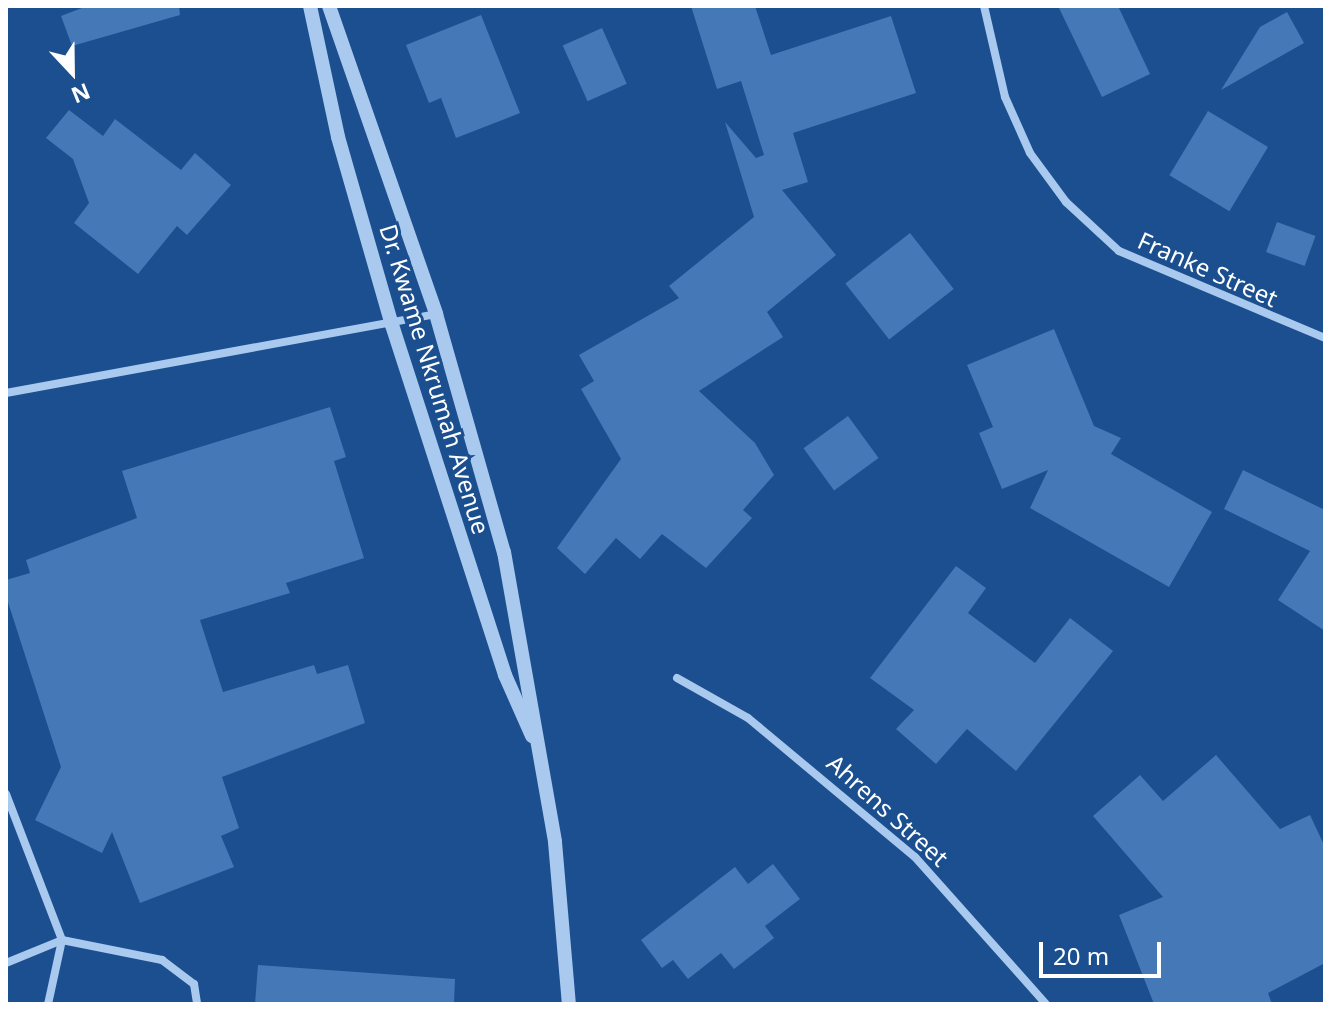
<!DOCTYPE html>
<style>
body{margin:0}
#map{position:relative;width:1331px;height:1010px;overflow:hidden;background:#1b4f8f;font-family:"Noto Sans",sans-serif}
div>[style]{position:absolute}
[style*='--x']{left:calc(var(--x)*1px);top:calc(var(--y)*1px);width:calc(var(--w)*1px);rotate:calc(var(--a)*1deg)}
.building>*{inset:0;background:#4478b7;transform-origin:0 0}
.minor>*{height:8px;margin:-4px;padding:0 4px;transform-origin:4px;border-radius:4px;background:#a9c9ee}
.tertiary>*{height:14px;margin:-7px;padding:0 7px;transform-origin:7px;border-radius:7px;background:#a9c9ee}
span{translate:-50% -50%;white-space:nowrap;text-align:center;line-height:1.15;-webkit-text-stroke:6px #1b4f8f;paint-order:stroke}
.street-label{font-size:24px;color:#fff}
.frame{position:absolute;inset:0;border:8px solid #fff;pointer-events:none}
.north{position:absolute;left:32px;top:32px;width:80px;height:80px;-webkit-text-stroke:6px #1b4f8f;paint-order:stroke;rotate:158deg;font-size:22px;font-weight:700;line-height:32px;text-align:center;color:#fff}
.north::after{content:'';display:block;margin:auto;width:28px;height:36px;background:#fff;clip-path:polygon(50% 0,100% 100%,50% 72%,0 100%)}
.scale{position:absolute;left:1039px;top:942px;width:122px;height:36px;box-sizing:border-box;border:4px solid #fff;border-top:0;padding-left:10px;font-size:24px;line-height:28px;white-space:nowrap;color:#fff;-webkit-text-stroke:6px #1b4f8f;paint-order:stroke}
</style>
<div id="map">
<div class="building">
<div style="clip-path:polygon(87px 6px,179px 6px,180px 15px,72px 46px,61px 16px)"></div>
<div style="clip-path:polygon(691px 6px,755px 6px,771px 55px,891px 16px,916px 93px,793px 133px,808px 182px,782px 190px,836px 255px,767px 312px,783px 337px,699px 391px,755px 443px,774px 475px,743px 510px,752px 518px,706px 568px,662px 534px,640px 559px,616px 538px,585px 574px,557px 548px,621px 459px,581px 389px,594px 381px,579px 355px,679px 298px,669px 286px,754px 217px,725px 122px,756px 158px,764px 155px,741px 81px,717px 89px)"></div>
<div style="clip-path:polygon(1058px 6px,1118px 6px,1150px 74px,1102px 97px)"></div>
<div style="clip-path:polygon(1287px 12px,1304px 43px,1221px 90px,1260px 27px)"></div>
<div style="clip-path:polygon(481px 15px,520px 113px,456px 138px,441px 98px,429px 103px,406px 45px)"></div>
<div style="left:602px;top:28px;width:61px;height:43px;rotate:66deg"></div>
<div style="clip-path:polygon(69px 110px,103px 136px,115px 119px,181px 170px,195px 153px,231px 185px,187px 235px,177px 226px,138px 274px,74px 223px,89px 203px,73px 159px,46px 138px)"></div>
<div style="left:1208px;top:111px;width:70px;height:75px;rotate:31deg"></div>
<div style="left:1277px;top:222px;width:41px;height:32px;rotate:20deg"></div>
<div style="left:910px;top:233px;width:71px;height:82px;rotate:52deg"></div>
<div style="clip-path:polygon(1054px 329px,1094px 426px,1121px 438px,1111px 454px,1212px 512px,1169px 587px,1030px 508px,1048px 470px,1002px 489px,979px 433px,993px 427px,967px 365px)"></div>
<div style="clip-path:polygon(330px 407px,346px 457px,334px 461px,364px 558px,286px 583px,290px 593px,200px 620px,223px 692px,314px 665px,317px 674px,348px 665px,365px 723px,222px 777px,239px 828px,221px 836px,234px 867px,140px 903px,112px 832px,102px 853px,35px 820px,61px 767px,6px 596px,6px 580px,30px 573px,26px 560px,137px 518px,122px 471px)"></div>
<div style="left:848px;top:416px;width:52px;height:55px;rotate:54deg"></div>
<div style="clip-path:polygon(1243px 470px,1325px 510px,1325px 631px,1278px 600px,1310px 551px,1224px 509px)"></div>
<div style="clip-path:polygon(956px 566px,986px 588px,968px 613px,1035px 663px,1070px 618px,1113px 651px,1016px 771px,967px 729px,936px 764px,896px 729px,914px 710px,870px 678px)"></div>
<div style="clip-path:polygon(1216px 755px,1280px 829px,1310px 815px,1325px 847px,1325px 963px,1268px 993px,1272px 1004px,1154px 1004px,1119px 915px,1163px 897px,1093px 816px,1140px 775px,1163px 801px)"></div>
<div style="clip-path:polygon(773px 864px,800px 899px,765px 926px,774px 938px,734px 969px,721px 953px,688px 979px,673px 960px,662px 968px,641px 940px,735px 867px,748px 884px)"></div>
<div style="clip-path:polygon(258px 965px,455px 979px,454px 1004px,255px 1004px)"></div>
</div>
<div class="minor">
<div style="--x:984;--y:6;--w:93;--a:77"></div>
<div style="--x:1005;--y:97;--w:61;--a:65.9"></div>
<div style="--x:1030;--y:153;--w:61;--a:53.7"></div>
<div style="--x:1066;--y:202;--w:72;--a:42.8"></div>
<div style="--x:1119;--y:251;--w:224;--a:22.9"></div>
<div style="--x:6;--y:393;--w:437;--a:-10.4"></div>
<div style="--x:677;--y:678;--w:81;--a:29.4"></div>
<div style="--x:748;--y:718;--w:217;--a:39.8"></div>
<div style="--x:915;--y:857;--w:197;--a:48.3"></div>
<div style="--x:6;--y:794;--w:156;--a:69"></div>
<div style="--x:62;--y:940;--w:66;--a:102.3"></div>
<div style="--x:6;--y:963;--w:61;--a:-22.3"></div>
<div style="--x:62;--y:940;--w:102;--a:11.3"></div>
<div style="--x:162;--y:960;--w:40;--a:37"></div>
<div style="--x:194;--y:984;--w:20;--a:81"></div>
</div>
<div class="tertiary">
<div style="--x:310;--y:6;--w:134;--a:77.9"></div>
<div style="--x:338;--y:137;--w:196;--a:74"></div>
<div style="--x:392;--y:325;--w:368;--a:72.1"></div>
<div style="--x:505;--y:675;--w:67;--a:66.1"></div>
<div style="--x:329;--y:6;--w:326;--a:70.8"></div>
<div style="--x:436;--y:314;--w:248;--a:74.1"></div>
<div style="--x:504;--y:552;--w:294;--a:80"></div>
<div style="--x:555;--y:842;--w:163;--a:85.1"></div>
</div>
<div class="street-label">
<span style="left:1208px;top:269px;rotate:24deg">Franke Street</span>
<span style="left:435px;top:379px;rotate:73deg">Dr. Kwame Nkrumah Avenue</span>
<span style="left:888px;top:810px;rotate:42deg">Ahrens Street</span>
</div>
<div class="frame"></div>
<div class="north">N</div>
<div class="scale">20 m</div>
</div>
